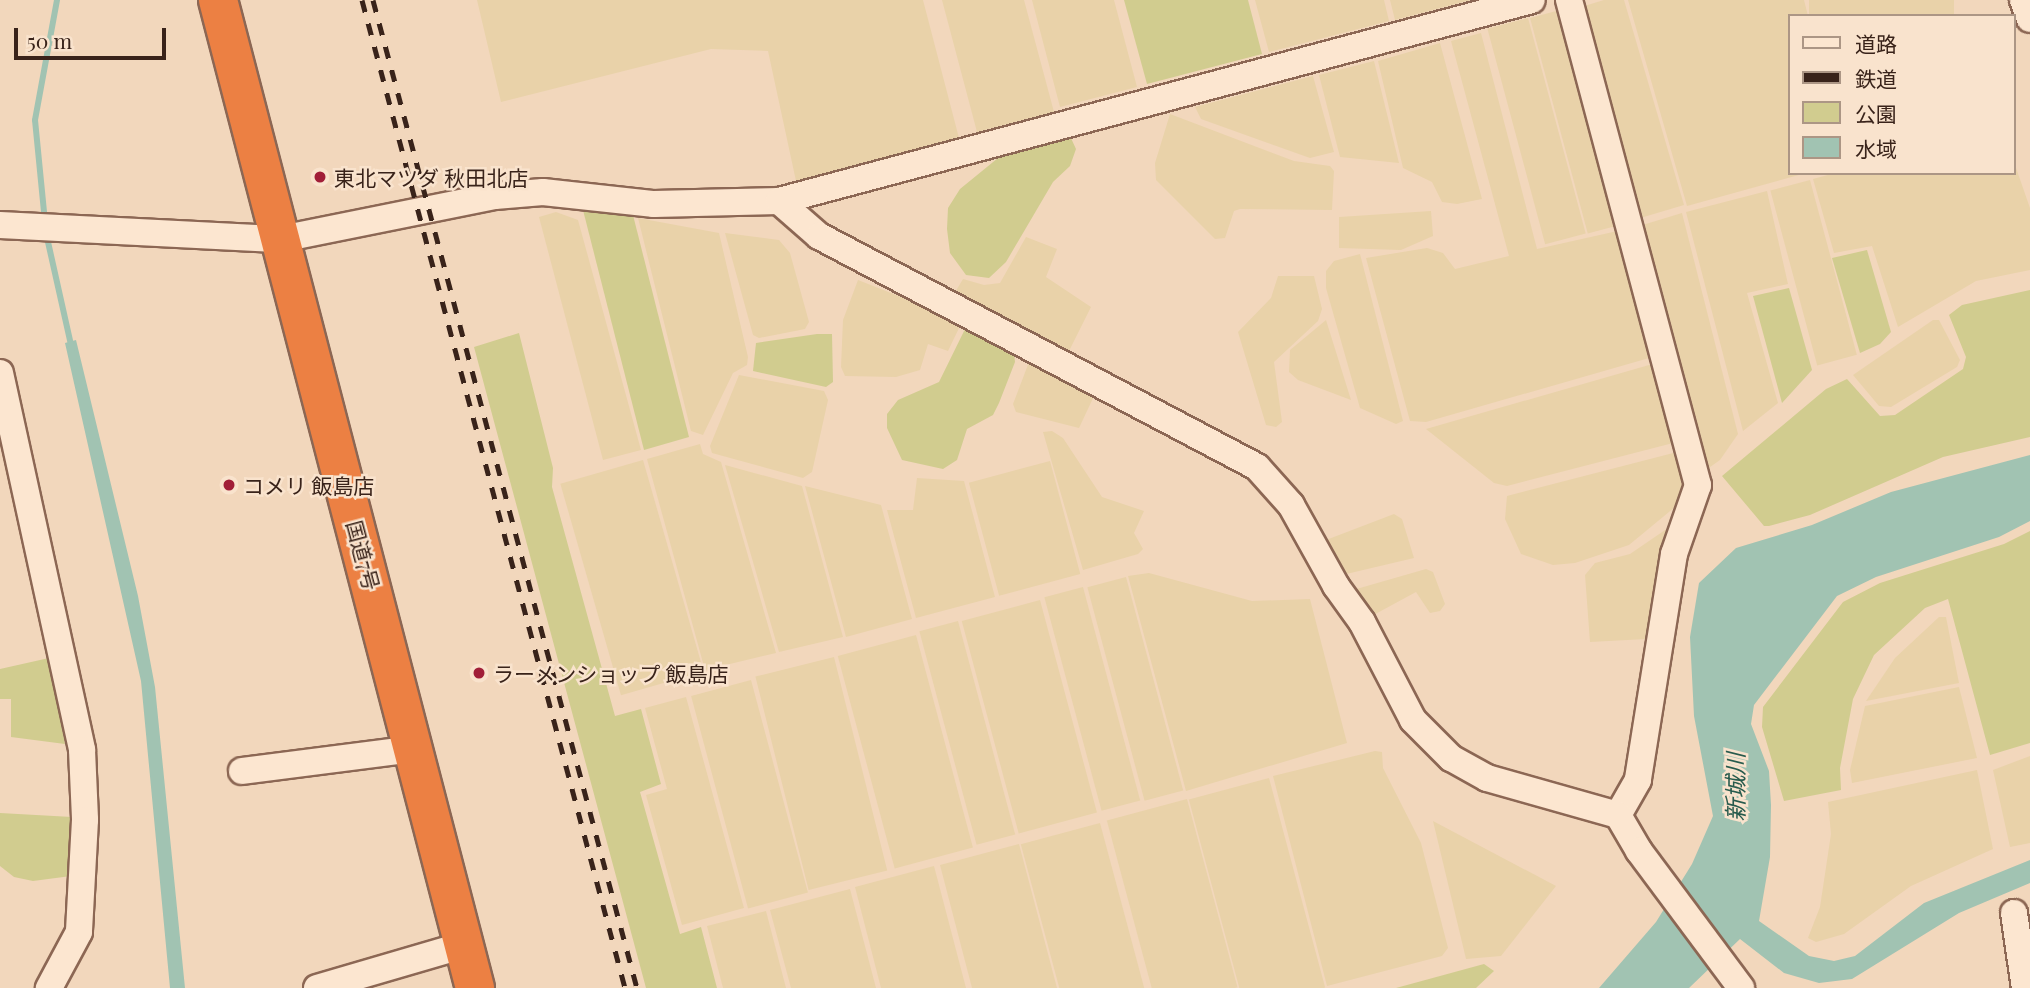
<!DOCTYPE html>
<meta charset="utf-8">
<style>
body{margin:0}
#map{position:relative;width:2030px;height:988px;overflow:hidden;background:#f2d7bc;font-family:"Playfair Display","Noto Sans JP",serif}
div>[style]{position:absolute}
[style*='--x']{left:calc(var(--x)*1px);top:calc(var(--y)*1px);width:calc(var(--w)*1px);rotate:calc(var(--a)*1deg)}
.farmland>*{inset:0;background:#e9d2a9;transform-origin:0 0}
.green>*{inset:0;background:#d1cc8f}
.water>*{inset:0;background:#a1c3b2}
.stream>*{height:6px;margin:-3px;padding:0 3px;transform-origin:3px;border-radius:3px;background:#a1c3b2}
.roads{filter:drop-shadow(2px 0 #8c6754) drop-shadow(-2px 0 #8c6754) drop-shadow(0 2px #8c6754) drop-shadow(0 -2px #8c6754)}
.minor>*{height:26px;margin:-13px;padding:0 13px;transform-origin:13px;border-radius:13px;background:#fce6d0}
.highway>*{height:38px;margin:-19px;padding:0 19px;transform-origin:19px;border-radius:19px;background:#ec8043}
.rail>*{height:5px;margin-top:-2.5px;transform-origin:0;background:repeating-linear-gradient(90deg,#39231a 0 12px,transparent 0 24px)}
.dots>*{width:19px;height:19px;translate:-50% -50%;box-sizing:border-box;border:4px solid #f9e3cd;border-radius:50%}
span{translate:-50% -50%;white-space:nowrap;text-align:center;line-height:1.15;-webkit-text-stroke:5px #f9e3cd;paint-order:stroke}
.poi-label{font-size:21px;color:#39231a}
.left{translate:0 -50%;text-align:left}
.street-label{font-size:21px;color:#39231a}
.water-label{font-size:23px;color:#285b4d;font-style:italic}
.legend{position:absolute;left:1788px;top:14px;width:228px;height:161px;box-sizing:border-box;background:#f9e3cd;border:2px solid #ac9685;margin:0;padding:9px 12px;list-style:none;font-size:21px;color:#39231a}
.legend li{display:flex;align-items:center;gap:14px;height:35px}
.legend b{width:35px;border:2px solid #ac9685}
.scale{position:absolute;left:14px;top:28px;width:152px;height:32px;box-sizing:border-box;border:4px solid #39231a;border-top:0;padding-left:9px;font-size:21px;line-height:24px;white-space:nowrap;color:#39231a;-webkit-text-stroke:5px #f9e3cd;paint-order:stroke}
</style>
<div id="map">
<div class="farmland">
<div style="clip-path:polygon(477px 0,923px 0,960px 142px,796px 181px,768px 51px,711px 49px,501px 102px)"></div>
<div style="clip-path:polygon(942px 0,1024px 0,1054px 112px,977px 132px)"></div>
<div style="clip-path:polygon(1032px 0,1114px 0,1137px 87px,1060px 107px)"></div>
<div style="clip-path:polygon(1255px 0,1384px 0,1389px 21px,1269px 52px)"></div>
<div style="clip-path:polygon(1390px 0,1471px 0,1395px 20px)"></div>
<div style="clip-path:polygon(1604px 0,1624px 0,1684px 205px,1637px 219px,1581px 7px)"></div>
<div style="clip-path:polygon(1628px 0,1804px 0,1808px 16px,1790px 16px,1790px 173px,1806px 173px,1687px 206px)"></div>
<div style="left:1809px;top:0;width:145px;height:16px"></div>
<div style="left:1560px;top:10px;width:223px;height:31px;rotate:75deg"></div>
<div style="left:1528px;top:18px;width:223px;height:42px;rotate:75deg"></div>
<div style="clip-path:polygon(1481px 33px,1537px 249px,1622px 230px,1656px 356px,1426px 422px,1410px 421px,1366px 258px,1427px 248px,1443px 253px,1455px 269px,1509px 256px,1451px 41px)"></div>
<div style="clip-path:polygon(1440px 43px,1482px 199px,1457px 204px,1442px 202px,1432px 182px,1403px 168px,1378px 61px)"></div>
<div style="clip-path:polygon(1374px 61px,1399px 163px,1340px 157px,1319px 75px)"></div>
<div style="clip-path:polygon(1313px 76px,1334px 152px,1310px 158px,1201px 119px,1195px 107px)"></div>
<div style="clip-path:polygon(1170px 114px,1294px 161px,1330px 166px,1334px 171px,1332px 210px,1240px 209px,1234px 211px,1225px 238px,1215px 239px,1156px 180px,1155px 163px)"></div>
<div style="clip-path:polygon(2014px 162px,2030px 208px,2030px 270px,1976px 281px,1898px 327px,1872px 246px,1834px 253px,1813px 179px,1835px 173px,2014px 173px)"></div>
<div style="left:1810px;top:180px;width:181px;height:41px;rotate:75deg"></div>
<div style="clip-path:polygon(1767px 191px,1788px 284px,1747px 293px,1778px 403px,1743px 431px,1686px 212px)"></div>
<div style="clip-path:polygon(1431px 211px,1433px 236px,1401px 250px,1339px 248px,1339px 217px)"></div>
<div style="clip-path:polygon(556px 212px,578px 220px,641px 450px,603px 460px,539px 217px)"></div>
<div style="clip-path:polygon(1682px 213px,1738px 434px,1720px 460px,1703px 472px,1636px 227px)"></div>
<div style="clip-path:polygon(638px 218px,719px 233px,748px 357px,747px 365px,733px 373px,703px 435px,691px 431px)"></div>
<div style="clip-path:polygon(725px 233px,779px 240px,790px 253px,809px 322px,805px 329px,759px 338px,753px 335px)"></div>
<div style="clip-path:polygon(1026px 237px,1057px 249px,1046px 277px,1091px 307px,1068px 353px,954px 294px,963px 279px,984px 285px,1000px 283px)"></div>
<div style="clip-path:polygon(1360px 254px,1403px 421px,1396px 424px,1360px 408px,1326px 288px,1326px 271px,1334px 261px)"></div>
<div style="clip-path:polygon(1278px 276px,1314px 276px,1322px 309px,1318px 321px,1274px 362px,1282px 422px,1276px 427px,1266px 425px,1238px 332px,1271px 298px)"></div>
<div style="clip-path:polygon(858px 280px,957px 319px,960px 326px,948px 351px,928px 344px,920px 370px,896px 377px,845px 376px,841px 367px,843px 320px)"></div>
<div style="clip-path:polygon(1326px 320px,1351px 400px,1298px 380px,1289px 372px,1290px 350px)"></div>
<div style="clip-path:polygon(1933px 320px,1939px 320px,1960px 360px,1957px 367px,1891px 407px,1879px 406px,1853px 375px)"></div>
<div style="clip-path:polygon(1029px 362px,1094px 396px,1079px 428px,1016px 412px,1013px 404px)"></div>
<div style="clip-path:polygon(1656px 363px,1677px 442px,1507px 486px,1494px 483px,1426px 429px)"></div>
<div style="clip-path:polygon(739px 375px,824px 391px,828px 400px,812px 472px,803px 478px,712px 453px,710px 446px)"></div>
<div style="clip-path:polygon(1052px 431px,1063px 438px,1102px 497px,1144px 511px,1134px 533px,1143px 549px,1138px 554px,1083px 570px,1043px 432px)"></div>
<div style="clip-path:polygon(700px 444px,703px 454px,721px 462px,776px 653px,705px 670px,647px 459px)"></div>
<div style="clip-path:polygon(1681px 451px,1685px 486px,1675px 507px,1629px 545px,1575px 563px,1553px 565px,1521px 554px,1505px 519px,1507px 496px)"></div>
<div style="left:643px;top:460px;width:220px;height:86px;rotate:74deg"></div>
<div style="left:1050px;top:461px;width:117px;height:84px;rotate:75deg"></div>
<div style="clip-path:polygon(725px 465px,802px 486px,843px 637px,779px 652px)"></div>
<div style="clip-path:polygon(917px 478px,964px 481px,995px 597px,916px 618px,887px 510px,913px 510px)"></div>
<div style="clip-path:polygon(805px 486px,881px 505px,912px 619px,846px 637px)"></div>
<div style="clip-path:polygon(1394px 514px,1402px 519px,1414px 558px,1342px 575px,1326px 540px)"></div>
<div style="clip-path:polygon(1668px 528px,1646px 639px,1590px 642px,1585px 575px,1595px 563px,1630px 554px)"></div>
<div style="clip-path:polygon(1426px 569px,1433px 572px,1445px 604px,1440px 611px,1430px 613px,1416px 592px,1368px 618px,1353px 590px)"></div>
<div style="clip-path:polygon(1149px 573px,1252px 601px,1310px 599px,1347px 743px,1186px 791px,1128px 576px)"></div>
<div style="left:1126px;top:577px;width:221px;height:40px;rotate:75deg"></div>
<div style="left:1083px;top:587px;width:221px;height:40px;rotate:75deg"></div>
<div style="left:1040px;top:600px;width:220px;height:81px;rotate:75deg"></div>
<div style="clip-path:polygon(1939px 617px,1946px 617px,1959px 683px,1866px 701px,1895px 658px)"></div>
<div style="left:958px;top:621px;width:221px;height:40px;rotate:75deg"></div>
<div style="left:916px;top:635px;width:220px;height:81px;rotate:75deg"></div>
<div style="left:834px;top:657px;width:220px;height:81px;rotate:76deg"></div>
<div style="left:751px;top:680px;width:220px;height:62px;rotate:75deg"></div>
<div style="clip-path:polygon(1959px 687px,1977px 758px,1852px 783px,1850px 770px,1865px 706px)"></div>
<div style="clip-path:polygon(686px 697px,744px 908px,682px 925px,646px 795px,667px 789px,645px 708px)"></div>
<div style="clip-path:polygon(1375px 751px,1382px 752px,1383px 768px,1421px 843px,1448px 948px,1442px 956px,1327px 986px,1273px 776px)"></div>
<div style="clip-path:polygon(2030px 756px,2030px 843px,2010px 847px,1993px 770px)"></div>
<div style="clip-path:polygon(1977px 770px,1993px 849px,1911px 886px,1844px 934px,1816px 942px,1808px 938px,1820px 907px,1831px 834px,1828px 802px)"></div>
<div style="left:1269px;top:778px;width:217px;height:83px;rotate:75deg"></div>
<div style="left:1187px;top:799px;width:195px;height:83px;rotate:75deg"></div>
<div style="clip-path:polygon(1433px 821px,1556px 886px,1501px 956px,1466px 959px)"></div>
<div style="left:1100px;top:823px;width:171px;height:82px;rotate:75deg"></div>
<div style="clip-path:polygon(1019px 844px,1057px 988px,972px 988px,940px 865px)"></div>
<div style="clip-path:polygon(934px 866px,966px 988px,881px 988px,855px 887px)"></div>
<div style="clip-path:polygon(850px 889px,876px 988px,791px 988px,770px 910px)"></div>
<div style="clip-path:polygon(766px 911px,786px 988px,723px 988px,707px 926px)"></div>
</div>
<div class="green">
<div style="clip-path:polygon(1124px 0,1248px 0,1262px 54px,1147px 84px)"></div>
<div style="clip-path:polygon(1070px 136px,1076px 149px,1070px 166px,1053px 182px,1006px 262px,989px 278px,966px 275px,950px 253px,947px 229px,948px 208px,960px 189px,998px 158px)"></div>
<div style="clip-path:polygon(583px 210px,621px 210px,633px 215px,689px 437px,644px 450px)"></div>
<div style="clip-path:polygon(1867px 250px,1891px 332px,1880px 344px,1860px 353px,1832px 258px)"></div>
<div style="clip-path:polygon(1789px 288px,1812px 370px,1782px 403px,1753px 296px)"></div>
<div style="clip-path:polygon(2030px 290px,2030px 437px,1943px 457px,1810px 515px,1769px 526px,1764px 526px,1722px 476px,1826px 389px,1847px 379px,1880px 416px,1895px 415px,1963px 369px,1966px 357px,1949px 315px,1962px 305px)"></div>
<div style="clip-path:polygon(967px 325px,1014px 352px,1015px 362px,999px 403px,993px 415px,967px 429px,957px 460px,943px 469px,902px 460px,887px 428px,887px 414px,898px 400px,939px 382px)"></div>
<div style="clip-path:polygon(519px 333px,553px 468px,552px 487px,615px 716px,641px 709px,661px 784px,640px 792px,680px 934px,701px 927px,717px 988px,646px 988px,474px 347px)"></div>
<div style="clip-path:polygon(817px 334px,832px 334px,833px 382px,826px 387px,753px 371px,756px 343px)"></div>
<div style="clip-path:polygon(2030px 531px,2030px 743px,1990px 755px,1948px 599px,1925px 608px,1874px 655px,1853px 699px,1840px 768px,1841px 790px,1784px 801px,1762px 727px,1763px 707px,1843px 602px,1880px 583px,2004px 544px)"></div>
<div style="clip-path:polygon(49px 658px,65px 744px,11px 737px,11px 699px,0 699px,0 669px)"></div>
<div style="clip-path:polygon(0 813px,72px 817px,71px 876px,33px 881px,14px 877px,0 866px)"></div>
<div style="clip-path:polygon(1484px 964px,1494px 971px,1476px 988px,1396px 988px)"></div>
</div>
<div class="water">
<div style="clip-path:polygon(76px 340px,138px 596px,155px 687px,185px 988px,170px 988px,141px 681px,65px 343px)"></div>
<div style="clip-path:polygon(2030px 455px,2030px 521px,1999px 537px,1876px 577px,1837px 596px,1754px 705px,1751px 724px,1769px 771px,1771px 805px,1770px 857px,1759px 921px,1809px 956px,1834px 961px,1855px 956px,1924px 903px,2030px 860px,2030px 883px,1959px 913px,1852px 979px,1819px 983px,1784px 973px,1740px 939px,1689px 988px,1599px 988px,1656px 922px,1692px 864px,1713px 816px,1694px 716px,1690px 637px,1699px 583px,1736px 548px,1812px 525px,1891px 492px)"></div>
</div>
<div class="stream">
<div style="--x:45;--y:222;--w:102;--a:-95.6"></div>
<div style="--x:35;--y:120;--w:122;--a:-79.6"></div>
<div style="--x:46;--y:233;--w:119;--a:77.4"></div>
</div>
<div class="roads">
<div class="minor">
<div style="--x:1569;--y:0;--w:502;--a:75.11"></div>
<div style="--x:1698;--y:485;--w:73;--a:109.2"></div>
<div style="--x:1674;--y:554;--w:229;--a:99.1"></div>
<div style="--x:1638;--y:780;--w:40;--a:119.7"></div>
<div style="--x:2023;--y:0;--w:20;--a:70"></div>
<div style="--x:779;--y:201;--w:53;--a:41.2"></div>
<div style="--x:819;--y:236;--w:495;--a:27.8"></div>
<div style="--x:1257;--y:467;--w:51;--a:48.2"></div>
<div style="--x:1291;--y:505;--w:93;--a:60.9"></div>
<div style="--x:1336;--y:586;--w:44;--a:54.2"></div>
<div style="--x:1362;--y:622;--w:110;--a:62.5"></div>
<div style="--x:1413;--y:720;--w:54;--a:45"></div>
<div style="--x:1451;--y:758;--w:41;--a:29.1"></div>
<div style="--x:1487;--y:778;--w:136;--a:15.8"></div>
<div style="--x:1618;--y:815;--w:42;--a:59.7"></div>
<div style="--x:1639;--y:851;--w:171;--a:53.3"></div>
<div style="--x:0;--y:225;--w:281;--a:2.9"></div>
<div style="--x:281;--y:239;--w:218;--a:-11.4"></div>
<div style="--x:495;--y:196;--w:48;--a:-4.8"></div>
<div style="--x:543;--y:192;--w:112;--a:6.2"></div>
<div style="--x:654;--y:204;--w:125;--a:-1.4"></div>
<div style="--x:779;--y:201;--w:779;--a:-14.95"></div>
<div style="--x:0;--y:373;--w:386;--a:77.7"></div>
<div style="--x:82;--y:750;--w:70;--a:87.5"></div>
<div style="--x:85;--y:820;--w:112;--a:93.1"></div>
<div style="--x:79;--y:932;--w:64;--a:118.2"></div>
<div style="--x:242;--y:771;--w:173;--a:-7.3"></div>
<div style="--x:2014;--y:913;--w:76;--a:81.7"></div>
<div style="--x:317;--y:988;--w:153;--a:-16.3"></div>
</div>
<div class="highway">
<div style="--x:218;--y:0;--w:1021;--a:75.42"></div>
</div>
</div>
<div class="rail">
<div style="--x:362;--y:0;--w:1022;--a:75.09"></div>
<div style="--x:373;--y:0;--w:1023;--a:75.04"></div>
</div>
<div class="dots">
<div style="left:320px;top:177px;background:#a11e38"></div>
<div style="left:229px;top:485px;background:#a11e38"></div>
<div style="left:479px;top:673px;background:#a11e38"></div>
</div>
<div class="poi-label">
<span class="left" style="left:334px;top:177px">東北マツダ 秋田北店</span>
<span class="left" style="left:243px;top:485px">コメリ 飯島店</span>
<span class="left" style="left:493px;top:673px">ラーメンショップ 飯島店</span>
</div>
<div class="street-label">
<span style="left:364px;top:555px;rotate:75deg">国道7号</span>
</div>
<div class="water-label">
<span style="left:1735px;top:787px;rotate:-90deg">新城川</span>
</div>
<ul class="legend">
<li><b style="height:9px;background:#fce6d0"></b>道路</li>
<li><b style="height:9px;background:#39231a"></b>鉄道</li>
<li><b style="height:19px;background:#d1cc8f"></b>公園</li>
<li><b style="height:19px;background:#a1c3b2"></b>水域</li>
</ul>
<div class="scale">50 m</div>
</div>
